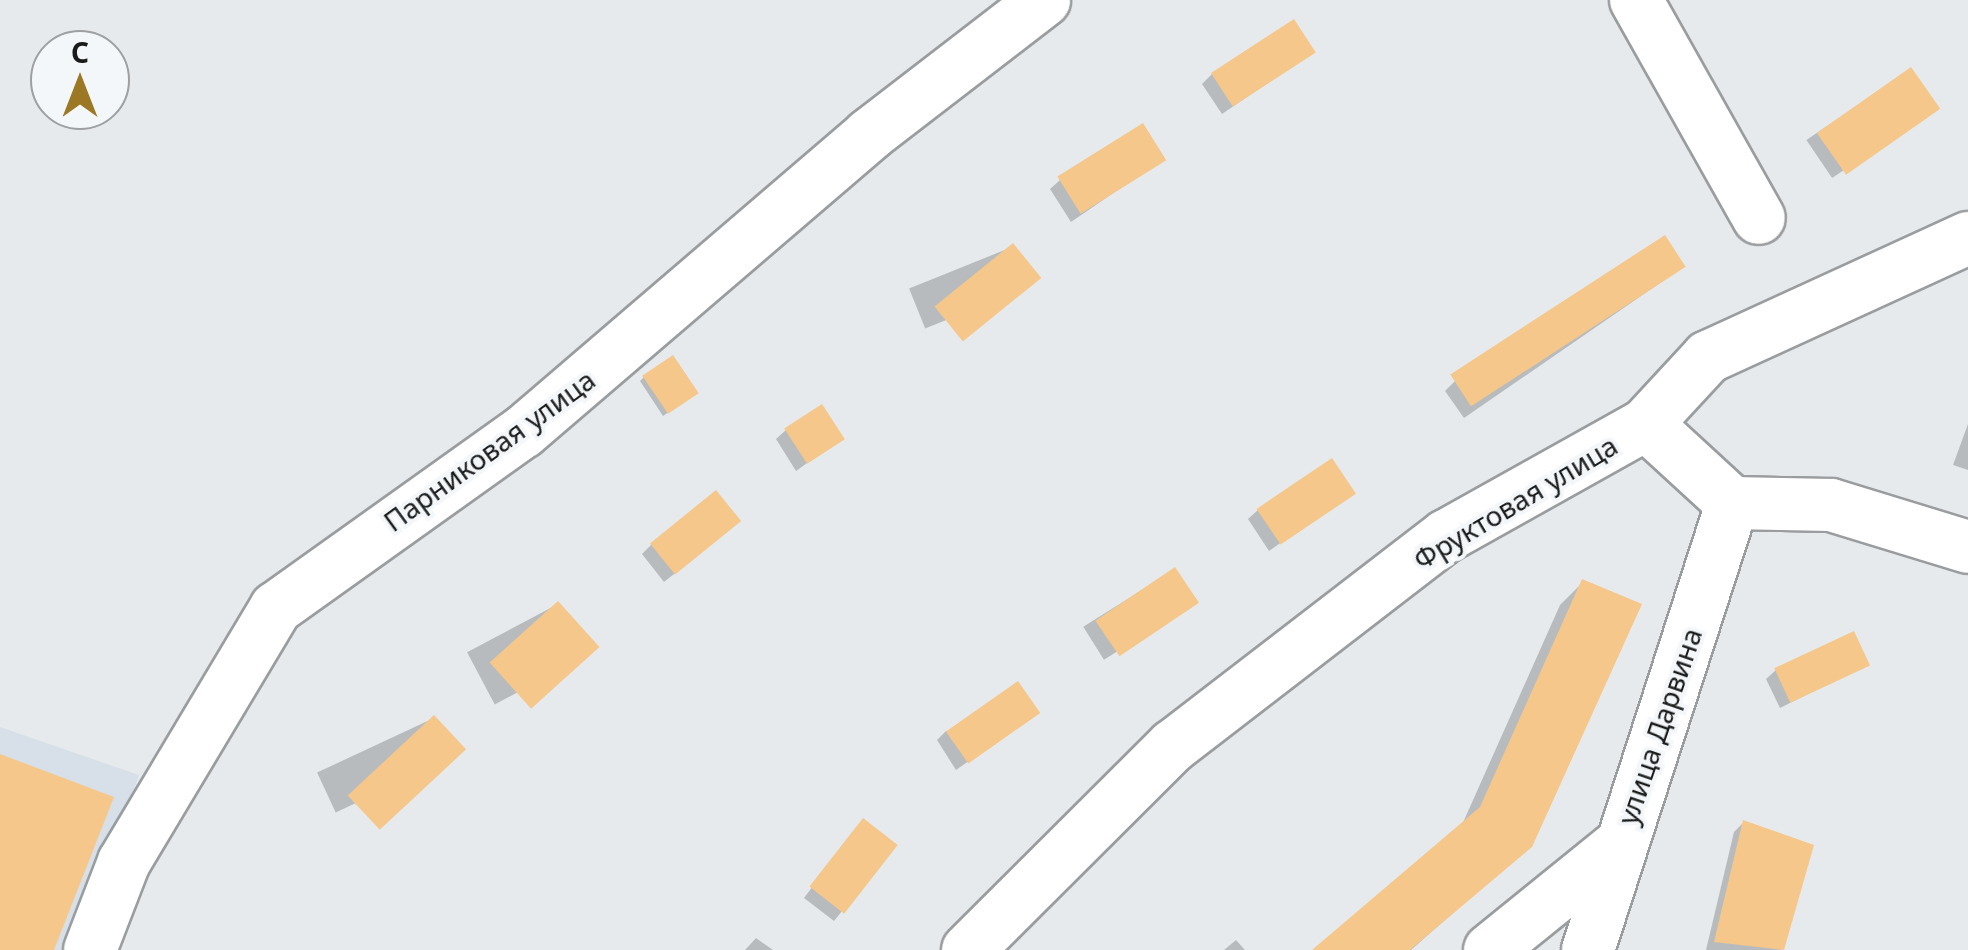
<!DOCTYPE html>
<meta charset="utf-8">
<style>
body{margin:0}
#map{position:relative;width:1968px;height:950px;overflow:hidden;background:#e7eaed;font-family:"Noto Sans",sans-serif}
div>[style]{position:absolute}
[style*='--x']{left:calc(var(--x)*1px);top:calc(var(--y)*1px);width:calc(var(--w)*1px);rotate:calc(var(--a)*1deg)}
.built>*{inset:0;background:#d7e0e8}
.shadow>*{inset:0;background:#0003;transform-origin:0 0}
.building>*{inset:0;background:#f5c78a;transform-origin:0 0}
.roads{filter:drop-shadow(2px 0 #9a9d9f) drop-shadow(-2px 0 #9a9d9f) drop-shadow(0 2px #9a9d9f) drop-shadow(0 -2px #9a9d9f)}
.minor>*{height:52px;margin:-26px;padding:0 26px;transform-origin:26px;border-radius:26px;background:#fff}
span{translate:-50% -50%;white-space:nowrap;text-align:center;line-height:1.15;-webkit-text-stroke:8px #f4f7fa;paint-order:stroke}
.street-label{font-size:28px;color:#1a1c1c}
.north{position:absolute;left:30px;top:30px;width:100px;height:100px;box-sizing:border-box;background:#f4f7fa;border:2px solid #9d9fa1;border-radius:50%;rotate:0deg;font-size:28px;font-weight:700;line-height:40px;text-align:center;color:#1a1c1c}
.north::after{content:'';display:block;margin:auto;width:35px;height:45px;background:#9d7824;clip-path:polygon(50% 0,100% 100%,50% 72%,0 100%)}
</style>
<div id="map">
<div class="built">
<div style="clip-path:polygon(0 727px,139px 775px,77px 950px,0 950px)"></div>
</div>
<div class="shadow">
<div style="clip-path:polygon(1312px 53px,1222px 114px,1202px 84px,1212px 74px)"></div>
<div style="left:1910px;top:70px;width:46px;height:125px;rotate:56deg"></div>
<div style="clip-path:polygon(1163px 159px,1071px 222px,1050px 189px,1060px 180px)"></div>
<div style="left:1012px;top:247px;width:43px;height:111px;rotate:68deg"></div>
<div style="clip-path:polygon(1683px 267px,1464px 418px,1445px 391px,1455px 381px)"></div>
<div style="clip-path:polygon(644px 377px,691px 397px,663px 416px,640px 381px)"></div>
<div style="clip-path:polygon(1968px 424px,1968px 470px,1953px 465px)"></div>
<div style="clip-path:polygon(786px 430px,842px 438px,796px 471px,776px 439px)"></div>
<div style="clip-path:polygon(1352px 493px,1269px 551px,1248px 519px,1258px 510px)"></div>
<div style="clip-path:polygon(728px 531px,664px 582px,642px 554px,651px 545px)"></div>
<div style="left:1174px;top:570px;width:39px;height:107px;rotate:58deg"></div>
<div style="clip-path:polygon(1583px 582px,1530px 845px,1411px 950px,1316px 950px,1461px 827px,1560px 605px)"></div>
<div style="left:558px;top:604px;width:59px;height:103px;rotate:62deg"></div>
<div style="clip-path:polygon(1867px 664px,1780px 708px,1766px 679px,1776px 670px)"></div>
<div style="clip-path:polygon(1037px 713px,956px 770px,937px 740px,946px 731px)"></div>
<div style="left:434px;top:718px;width:44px;height:129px;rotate:65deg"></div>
<div style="clip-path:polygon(1743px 823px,1811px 846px,1781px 950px,1706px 950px,1734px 832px)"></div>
<div style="clip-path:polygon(854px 831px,895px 845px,834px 921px,804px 898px)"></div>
<div style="clip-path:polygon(756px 938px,773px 950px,745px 950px)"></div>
<div style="clip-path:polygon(1236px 940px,1245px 950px,1224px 950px)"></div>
</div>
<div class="building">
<div style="left:1294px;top:19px;width:40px;height:99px;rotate:57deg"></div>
<div style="left:1911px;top:67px;width:51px;height:115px;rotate:55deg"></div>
<div style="left:1143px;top:123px;width:44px;height:101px;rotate:58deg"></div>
<div style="left:1665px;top:235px;width:38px;height:256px;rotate:57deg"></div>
<div style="left:1013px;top:243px;width:45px;height:101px;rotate:51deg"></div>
<div style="left:673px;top:355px;width:46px;height:37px;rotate:56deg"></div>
<div style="left:822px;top:404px;width:42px;height:45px;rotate:57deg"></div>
<div style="left:1332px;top:458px;width:43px;height:91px;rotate:56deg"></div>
<div style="left:716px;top:490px;width:40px;height:85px;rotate:51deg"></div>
<div style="left:1175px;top:567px;width:43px;height:96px;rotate:56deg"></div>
<div style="clip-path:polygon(1582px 579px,1642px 604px,1532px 847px,1410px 950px,1312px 950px,1480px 807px)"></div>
<div style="left:558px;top:601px;width:62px;height:92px;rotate:48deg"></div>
<div style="left:1854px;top:631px;width:38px;height:88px;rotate:65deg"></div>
<div style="left:1018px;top:681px;width:39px;height:88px;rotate:55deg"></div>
<div style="left:434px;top:715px;width:47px;height:118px;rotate:47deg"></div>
<div style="clip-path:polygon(0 754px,114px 797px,54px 950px,0 950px)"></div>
<div style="left:863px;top:818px;width:44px;height:87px;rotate:38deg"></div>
<div style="clip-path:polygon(1743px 820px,1814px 845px,1784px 950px,1714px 942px)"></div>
</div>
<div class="roads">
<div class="minor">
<div style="--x:1636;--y:0;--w:250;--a:60.6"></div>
<div style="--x:1646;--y:424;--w:117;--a:42.6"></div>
<div style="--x:1732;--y:503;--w:99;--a:1.2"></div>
<div style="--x:1831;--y:505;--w:143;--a:17"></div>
<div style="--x:90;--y:950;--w:94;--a:-68.9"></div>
<div style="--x:124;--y:862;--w:296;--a:-59.1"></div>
<div style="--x:276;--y:608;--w:303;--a:-35.5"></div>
<div style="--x:523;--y:432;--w:456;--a:-40.6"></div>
<div style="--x:869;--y:135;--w:221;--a:-37.6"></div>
<div style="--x:968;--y:950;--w:289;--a:-44.9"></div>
<div style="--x:1173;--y:746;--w:344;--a:-37.6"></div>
<div style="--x:1446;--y:536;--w:229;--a:-29.2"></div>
<div style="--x:1646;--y:424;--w:91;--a:-47.2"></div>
<div style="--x:1708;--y:357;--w:286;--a:-24.6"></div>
<div style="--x:1490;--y:950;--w:164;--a:-39"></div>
<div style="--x:1588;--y:950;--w:470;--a:-72.1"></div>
</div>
</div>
<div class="street-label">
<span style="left:489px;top:450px;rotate:-36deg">Парниковая улица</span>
<span style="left:1515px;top:502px;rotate:-31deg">Фруктовая улица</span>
<span style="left:1659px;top:726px;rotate:-71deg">улица Дарвина</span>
</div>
<div class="north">С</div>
</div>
